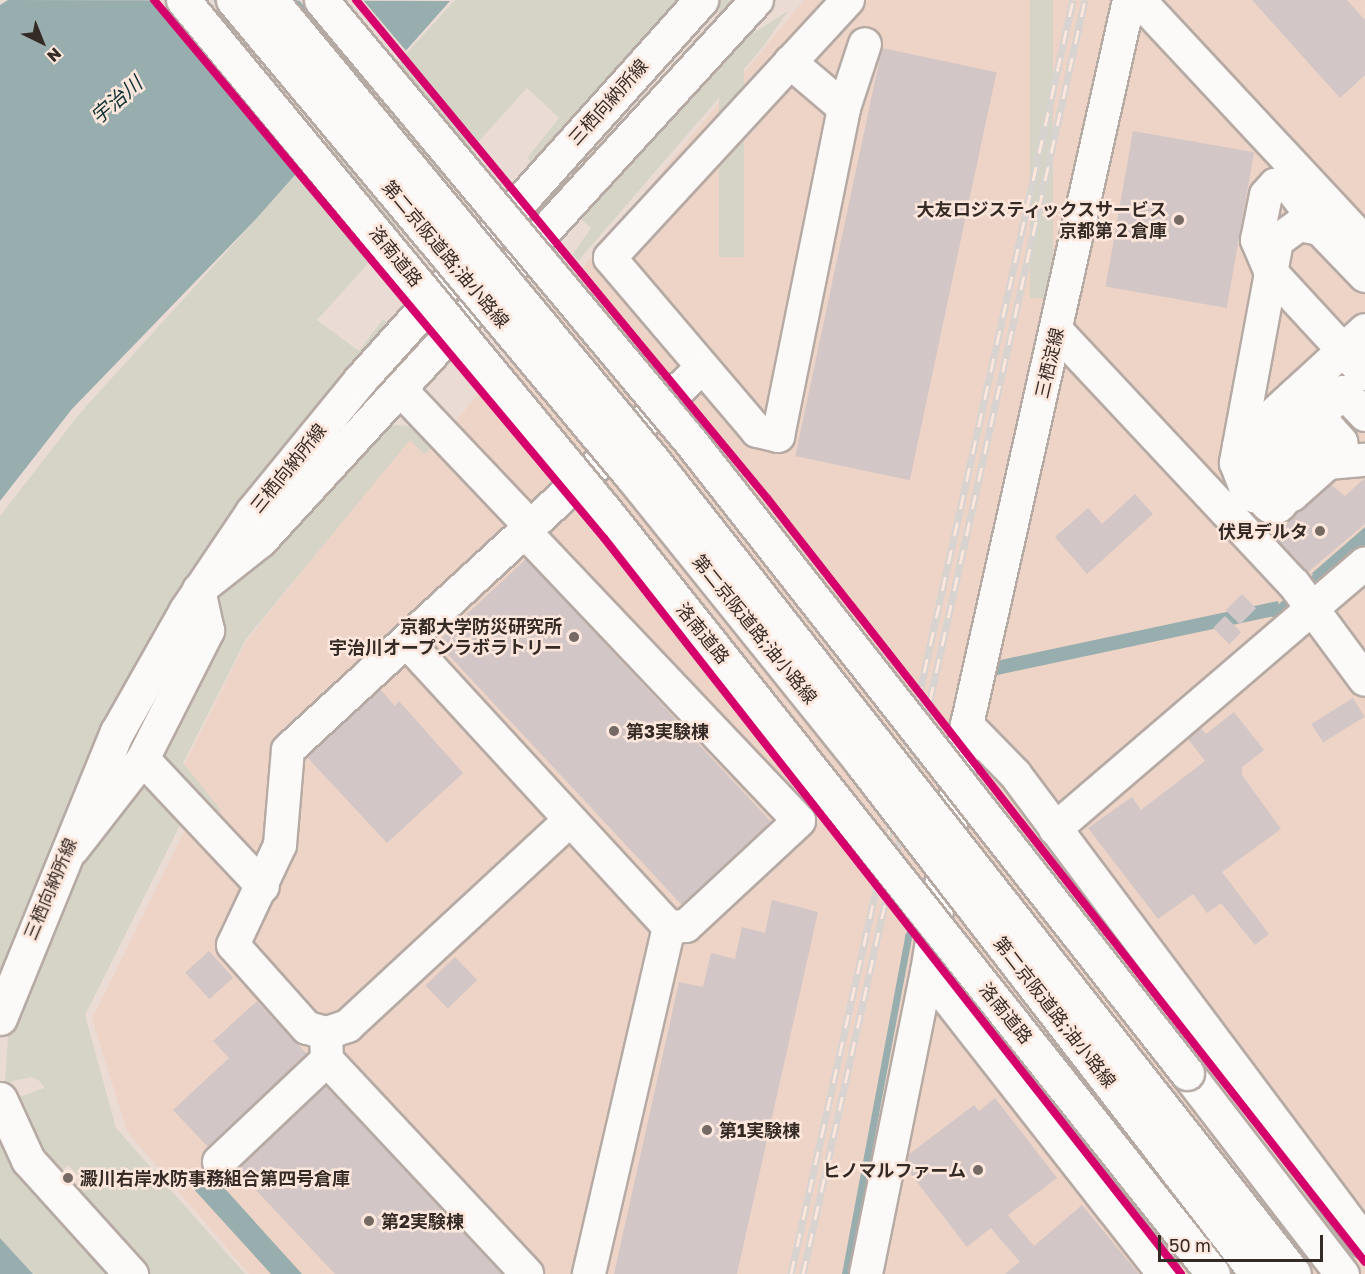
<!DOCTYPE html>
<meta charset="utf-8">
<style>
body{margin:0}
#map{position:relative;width:1365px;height:1274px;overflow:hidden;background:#eadcd4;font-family:"Golos Text","Noto Sans JP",sans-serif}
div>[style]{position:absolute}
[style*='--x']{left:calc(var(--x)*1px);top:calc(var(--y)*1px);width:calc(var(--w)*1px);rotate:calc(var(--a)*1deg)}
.built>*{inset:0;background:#edd4c7}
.green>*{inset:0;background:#d5d4c7;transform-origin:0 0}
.water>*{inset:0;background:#98aeae;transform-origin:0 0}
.pier>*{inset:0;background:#eadcd4}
.stream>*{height:7px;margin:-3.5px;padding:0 3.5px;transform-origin:3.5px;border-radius:3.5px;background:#98aeae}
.building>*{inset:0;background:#d2c6c6;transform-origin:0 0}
.roads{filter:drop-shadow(2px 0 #b6aaa4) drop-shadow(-2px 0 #b6aaa4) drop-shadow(0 2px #b6aaa4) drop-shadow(0 -2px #b6aaa4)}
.minor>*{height:32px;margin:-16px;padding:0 16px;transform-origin:16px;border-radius:16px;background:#fcfaf9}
.minor>.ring{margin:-16px;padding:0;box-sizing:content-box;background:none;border:32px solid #fcfaf9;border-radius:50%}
.major>*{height:33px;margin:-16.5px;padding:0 16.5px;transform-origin:16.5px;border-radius:16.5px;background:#fcfaf9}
.highway>*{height:33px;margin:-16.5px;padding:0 16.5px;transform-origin:16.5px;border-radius:16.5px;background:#fcfaf9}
.rail>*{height:7px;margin-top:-3.5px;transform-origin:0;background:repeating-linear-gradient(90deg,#fde6db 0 14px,#d7d3d1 0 28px);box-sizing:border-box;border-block:2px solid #d7d3d1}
.bridges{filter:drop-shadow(2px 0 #b6aaa4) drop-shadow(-2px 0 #b6aaa4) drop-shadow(0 2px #b6aaa4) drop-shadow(0 -2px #b6aaa4)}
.highway-bridge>*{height:33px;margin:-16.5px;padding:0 16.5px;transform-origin:16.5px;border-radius:16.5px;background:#fcfaf9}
.cycleway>*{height:8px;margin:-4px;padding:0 4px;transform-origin:4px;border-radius:4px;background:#d6006c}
.dots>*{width:16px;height:16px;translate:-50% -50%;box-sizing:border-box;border:3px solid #fde6db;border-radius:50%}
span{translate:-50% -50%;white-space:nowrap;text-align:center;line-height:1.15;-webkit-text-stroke:5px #fde6db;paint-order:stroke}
.street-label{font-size:18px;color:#352b26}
.poi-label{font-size:18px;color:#352b26;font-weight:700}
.right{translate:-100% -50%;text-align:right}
.left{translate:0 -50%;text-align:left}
.water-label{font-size:20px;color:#0e3437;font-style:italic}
.north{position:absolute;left:12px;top:12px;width:60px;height:60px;-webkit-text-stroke:4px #fde6db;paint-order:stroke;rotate:137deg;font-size:16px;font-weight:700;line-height:24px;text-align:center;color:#352b26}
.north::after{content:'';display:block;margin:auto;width:21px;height:27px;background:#352b26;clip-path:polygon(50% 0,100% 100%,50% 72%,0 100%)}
.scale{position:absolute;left:1158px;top:1235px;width:165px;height:27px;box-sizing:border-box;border:3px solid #352b26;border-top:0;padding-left:8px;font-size:18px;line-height:21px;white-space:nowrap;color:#352b26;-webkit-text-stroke:4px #fde6db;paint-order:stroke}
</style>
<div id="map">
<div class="built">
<div style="clip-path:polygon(804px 0,1365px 0,1365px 1274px,249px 1274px,127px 1131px,92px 1019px,202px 795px,184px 765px,247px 640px,417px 428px,450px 428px)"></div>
</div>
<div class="green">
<div style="clip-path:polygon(455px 0,691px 0,537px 167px,527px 158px,559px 118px,527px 88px,317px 320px,359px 351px,383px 319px,396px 331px,225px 539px,0 993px,0 516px,80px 413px)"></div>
<div style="left:719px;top:0;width:25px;height:257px"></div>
<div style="left:1030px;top:0;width:23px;height:298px"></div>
<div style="clip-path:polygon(788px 11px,762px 48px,578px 261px,573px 254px,591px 228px,573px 212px,714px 58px)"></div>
<div style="clip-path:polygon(386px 424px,421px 427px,436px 445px,424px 454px,410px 440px,246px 639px,183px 763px,221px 810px,215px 818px,159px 755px,216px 602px)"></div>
<div style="clip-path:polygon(139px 778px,186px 813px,85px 1015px,116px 1128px,245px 1274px,142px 1274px,69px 1196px,84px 1181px,68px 1165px,53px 1177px,46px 1169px,48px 1156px,11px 1100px,44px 1088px,40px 1081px,31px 1077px,5px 1083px,9px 1021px,55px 897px,72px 887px,85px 853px)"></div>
<div style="clip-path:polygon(0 1121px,120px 1274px,33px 1274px,0 1238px)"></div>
</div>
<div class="water">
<div style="clip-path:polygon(8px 0,450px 1px,256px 219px,72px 409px,0 501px,0 5px)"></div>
<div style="clip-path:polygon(1365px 527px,1365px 545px,1329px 575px,1311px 574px)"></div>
<div style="left:1278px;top:601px;width:14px;height:292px;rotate:78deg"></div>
<div style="clip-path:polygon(208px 1170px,302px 1274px,271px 1274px,191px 1186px)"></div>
<div style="clip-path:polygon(0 1238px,33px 1274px,0 1274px)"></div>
</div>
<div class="pier">
<div style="clip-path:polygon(151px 0,213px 0,330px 139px,299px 175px)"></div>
<div style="clip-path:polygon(299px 0,363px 0,407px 52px,374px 89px)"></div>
</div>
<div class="stream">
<div style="--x:1305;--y:585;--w:25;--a:-40"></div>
<div style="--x:1273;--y:613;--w:25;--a:-42"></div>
<div style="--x:845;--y:1274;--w:344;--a:-79.4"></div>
<div style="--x:908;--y:936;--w:18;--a:-63"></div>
</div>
<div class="building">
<div style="clip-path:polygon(1252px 0,1347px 0,1365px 20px,1365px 75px,1340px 98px)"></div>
<div style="left:882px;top:48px;width:117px;height:417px;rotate:12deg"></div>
<div style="left:1133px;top:131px;width:123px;height:158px;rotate:10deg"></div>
<div style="clip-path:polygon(1365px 478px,1365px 524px,1308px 572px,1276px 539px,1295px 513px,1331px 485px,1345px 496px)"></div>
<div style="clip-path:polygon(1135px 494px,1153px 514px,1087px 574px,1055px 537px,1088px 508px,1102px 524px)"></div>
<div style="left:526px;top:559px;width:359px;height:122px;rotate:47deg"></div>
<div style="left:1242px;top:594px;width:20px;height:23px;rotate:45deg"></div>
<div style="left:1225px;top:616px;width:23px;height:17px;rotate:45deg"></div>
<div style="clip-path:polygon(380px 689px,395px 706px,399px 701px,463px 773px,387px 843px,307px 757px)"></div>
<div style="left:1353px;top:698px;width:22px;height:49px;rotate:58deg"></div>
<div style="clip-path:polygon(1234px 712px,1264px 750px,1242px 767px,1242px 775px,1281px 829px,1222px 872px,1269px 934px,1255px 945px,1221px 903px,1207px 913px,1193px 894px,1158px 919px,1088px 828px,1132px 797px,1141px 810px,1205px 761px,1188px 739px,1201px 728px,1206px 734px)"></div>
<div style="clip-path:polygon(772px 900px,818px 912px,737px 1274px,614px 1274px,679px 982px,703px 987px,711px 953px,735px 959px,742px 927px,765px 933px)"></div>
<div style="left:209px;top:951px;width:36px;height:32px;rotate:48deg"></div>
<div style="left:455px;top:957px;width:32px;height:41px;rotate:46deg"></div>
<div style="clip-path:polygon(257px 1001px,307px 1054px,208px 1147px,173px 1110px,229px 1058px,213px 1041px)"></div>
<div style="clip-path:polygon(326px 1086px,502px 1274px,335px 1274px,237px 1170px)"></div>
<div style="clip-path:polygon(995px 1098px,1057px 1178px,1008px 1215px,1034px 1246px,1082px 1205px,1139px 1274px,1005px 1274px,1020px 1262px,991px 1228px,967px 1247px,906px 1168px,908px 1155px,974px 1105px,979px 1111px)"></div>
</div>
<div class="roads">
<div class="minor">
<div style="--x:848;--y:0;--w:351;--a:132.7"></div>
<div style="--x:610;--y:258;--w:227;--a:49.6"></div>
<div style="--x:757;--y:431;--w:22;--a:13"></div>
<div style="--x:778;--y:436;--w:335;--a:-78.6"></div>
<div style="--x:844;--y:108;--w:67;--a:-71.8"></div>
<div style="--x:1139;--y:0;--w:331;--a:47"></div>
<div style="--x:790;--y:62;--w:71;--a:40.4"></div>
<div style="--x:1308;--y:211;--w:35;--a:-127"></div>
<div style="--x:1287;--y:183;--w:12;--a:171"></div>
<div style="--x:1275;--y:185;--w:13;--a:132"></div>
<div style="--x:1266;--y:195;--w:46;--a:101.3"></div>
<div style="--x:1257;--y:240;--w:34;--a:67"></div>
<div style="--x:1270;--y:271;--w:140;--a:47.3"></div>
<div style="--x:1365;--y:276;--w:65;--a:-133.8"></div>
<div style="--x:1320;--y:229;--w:21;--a:-169"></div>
<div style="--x:1299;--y:225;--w:27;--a:144"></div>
<div style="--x:1277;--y:241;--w:226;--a:100.5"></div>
<div style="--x:1236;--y:463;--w:26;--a:69"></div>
<div style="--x:1245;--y:487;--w:13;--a:45"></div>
<div style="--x:1254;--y:496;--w:24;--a:9"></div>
<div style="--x:1278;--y:500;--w:15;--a:-20"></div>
<div style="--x:1292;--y:495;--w:48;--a:-41.6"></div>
<div style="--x:1328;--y:463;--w:37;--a:-5"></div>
<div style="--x:1056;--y:330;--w:348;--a:46.9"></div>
<div style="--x:1294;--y:584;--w:119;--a:53.5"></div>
<div style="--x:401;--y:390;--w:189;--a:46.5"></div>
<div style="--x:1313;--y:410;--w:43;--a:48.8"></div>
<div style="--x:1341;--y:442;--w:18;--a:81"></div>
<div class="ring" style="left:1280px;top:424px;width:-2px;height:-2px"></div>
<div style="--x:1306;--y:429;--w:52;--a:-45"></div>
<div style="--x:1343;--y:392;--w:32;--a:46"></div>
<div class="ring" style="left:1258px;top:444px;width:-2px;height:-2px"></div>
<div style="--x:1239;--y:446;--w:171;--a:-42.6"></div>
<div style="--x:525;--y:532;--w:398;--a:46.5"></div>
<div style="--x:799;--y:821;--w:154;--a:137.1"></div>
<div style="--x:686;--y:926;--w:17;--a:177"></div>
<div style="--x:407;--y:642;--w:387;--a:47.4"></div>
<div style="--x:669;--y:927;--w:356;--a:103"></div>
<div style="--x:967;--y:725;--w:69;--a:45.6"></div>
<div style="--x:1015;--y:774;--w:584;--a:53.21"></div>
<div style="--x:143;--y:759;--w:175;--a:46.8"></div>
<div style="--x:569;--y:821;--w:301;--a:137.2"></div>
<div style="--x:348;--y:1026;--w:23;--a:162"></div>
<div style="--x:326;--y:1033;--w:20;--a:-165"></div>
<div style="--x:307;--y:1028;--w:111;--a:-131.7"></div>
<div style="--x:233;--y:945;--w:110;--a:-64.8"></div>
<div style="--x:280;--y:845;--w:95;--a:-85.2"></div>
<div style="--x:288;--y:750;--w:560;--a:-42.69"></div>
<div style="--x:1055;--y:829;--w:408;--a:-40.6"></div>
<div style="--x:73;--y:849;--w:114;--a:-52.1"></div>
<div style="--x:143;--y:759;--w:144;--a:-63.1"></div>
<div style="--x:208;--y:631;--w:42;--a:-102.4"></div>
<div style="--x:199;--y:590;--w:79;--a:-38.3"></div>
<div style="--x:261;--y:541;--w:734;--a:-47.48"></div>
<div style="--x:927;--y:972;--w:384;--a:51.9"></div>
<div style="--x:326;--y:1033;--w:27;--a:88"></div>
<div style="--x:327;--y:1060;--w:293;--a:46.9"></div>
<div style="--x:219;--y:1162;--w:149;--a:-43.4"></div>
<div style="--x:866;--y:1274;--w:308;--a:-78.6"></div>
<div style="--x:927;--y:972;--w:250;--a:-80.8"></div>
<div style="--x:967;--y:725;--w:743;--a:-77.4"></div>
</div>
<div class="major">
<div style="--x:0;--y:1018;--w:309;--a:-67.8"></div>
<div style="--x:117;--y:732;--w:140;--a:-60.5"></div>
<div style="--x:186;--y:610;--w:118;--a:-56"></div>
<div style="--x:252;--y:512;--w:171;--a:-50.7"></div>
<div style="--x:360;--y:380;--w:511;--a:-48.1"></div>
<div style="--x:0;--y:1099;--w:67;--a:65.3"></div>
<div style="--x:28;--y:1160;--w:154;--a:47.9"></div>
</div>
<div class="highway">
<div style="--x:1187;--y:1073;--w:254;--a:52.4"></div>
</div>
</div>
<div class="rail">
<div style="--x:791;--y:1274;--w:1305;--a:-77.52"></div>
<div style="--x:803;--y:1274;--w:1305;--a:-77.52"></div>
</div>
<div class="bridges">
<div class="highway-bridge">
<div style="--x:183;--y:0;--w:659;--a:50.42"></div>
<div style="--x:603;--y:508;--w:979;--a:51.47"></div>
<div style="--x:233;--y:0;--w:623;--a:50.08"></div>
<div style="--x:633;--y:478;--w:364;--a:51.2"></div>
<div style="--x:861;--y:762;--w:647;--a:52.28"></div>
<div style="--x:271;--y:0;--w:597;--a:50.31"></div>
<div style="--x:652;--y:459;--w:1037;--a:51.77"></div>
<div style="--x:321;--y:0;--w:575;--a:50.08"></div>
<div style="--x:690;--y:441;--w:804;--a:51.82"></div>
</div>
</div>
<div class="cycleway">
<div style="--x:154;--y:0;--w:701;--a:50.09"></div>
<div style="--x:604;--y:538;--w:935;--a:51.9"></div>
<div style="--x:356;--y:0;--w:646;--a:50.47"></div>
<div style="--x:767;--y:498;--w:970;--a:51.95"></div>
</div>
<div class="dots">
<div style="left:1179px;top:220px;background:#746963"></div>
<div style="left:1320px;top:531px;background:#746963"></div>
<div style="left:574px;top:637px;background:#746963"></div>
<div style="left:614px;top:731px;background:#746963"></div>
<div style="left:707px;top:1130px;background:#746963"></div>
<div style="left:978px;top:1170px;background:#746963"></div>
<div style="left:68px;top:1178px;background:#746963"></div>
<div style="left:369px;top:1221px;background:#746963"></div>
</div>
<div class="street-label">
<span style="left:608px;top:102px;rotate:-48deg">三栖向納所線</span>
<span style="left:446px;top:254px;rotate:50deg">第二京阪道路;油小路線</span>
<span style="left:396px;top:256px;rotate:51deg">洛南道路</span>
<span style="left:1049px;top:363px;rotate:-77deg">三栖淀線</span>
<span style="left:288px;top:468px;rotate:-51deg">三栖向納所線</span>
<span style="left:755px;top:629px;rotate:51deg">第二京阪道路;油小路線</span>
<span style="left:703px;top:633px;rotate:51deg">洛南道路</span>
<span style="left:50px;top:889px;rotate:-67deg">三栖向納所線</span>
<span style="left:1055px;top:1012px;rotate:52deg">第二京阪道路;油小路線</span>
<span style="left:1006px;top:1013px;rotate:51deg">洛南道路</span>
</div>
<div class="poi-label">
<span class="right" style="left:1167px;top:220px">大友ロジスティックスサービス<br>京都第２倉庫</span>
<span class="right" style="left:1308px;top:531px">伏見デルタ</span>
<span class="right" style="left:562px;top:637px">京都大学防災研究所<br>宇治川オープンラボラトリー</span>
<span class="left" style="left:626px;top:731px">第3実験棟</span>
<span class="left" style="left:719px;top:1130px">第1実験棟</span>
<span class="right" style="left:966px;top:1170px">ヒノマルファーム</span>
<span class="left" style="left:80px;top:1178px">澱川右岸水防事務組合第四号倉庫</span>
<span class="left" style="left:381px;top:1221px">第2実験棟</span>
</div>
<div class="water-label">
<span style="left:116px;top:100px;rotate:-41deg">宇治川</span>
</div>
<div class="north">N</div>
<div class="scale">50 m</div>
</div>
